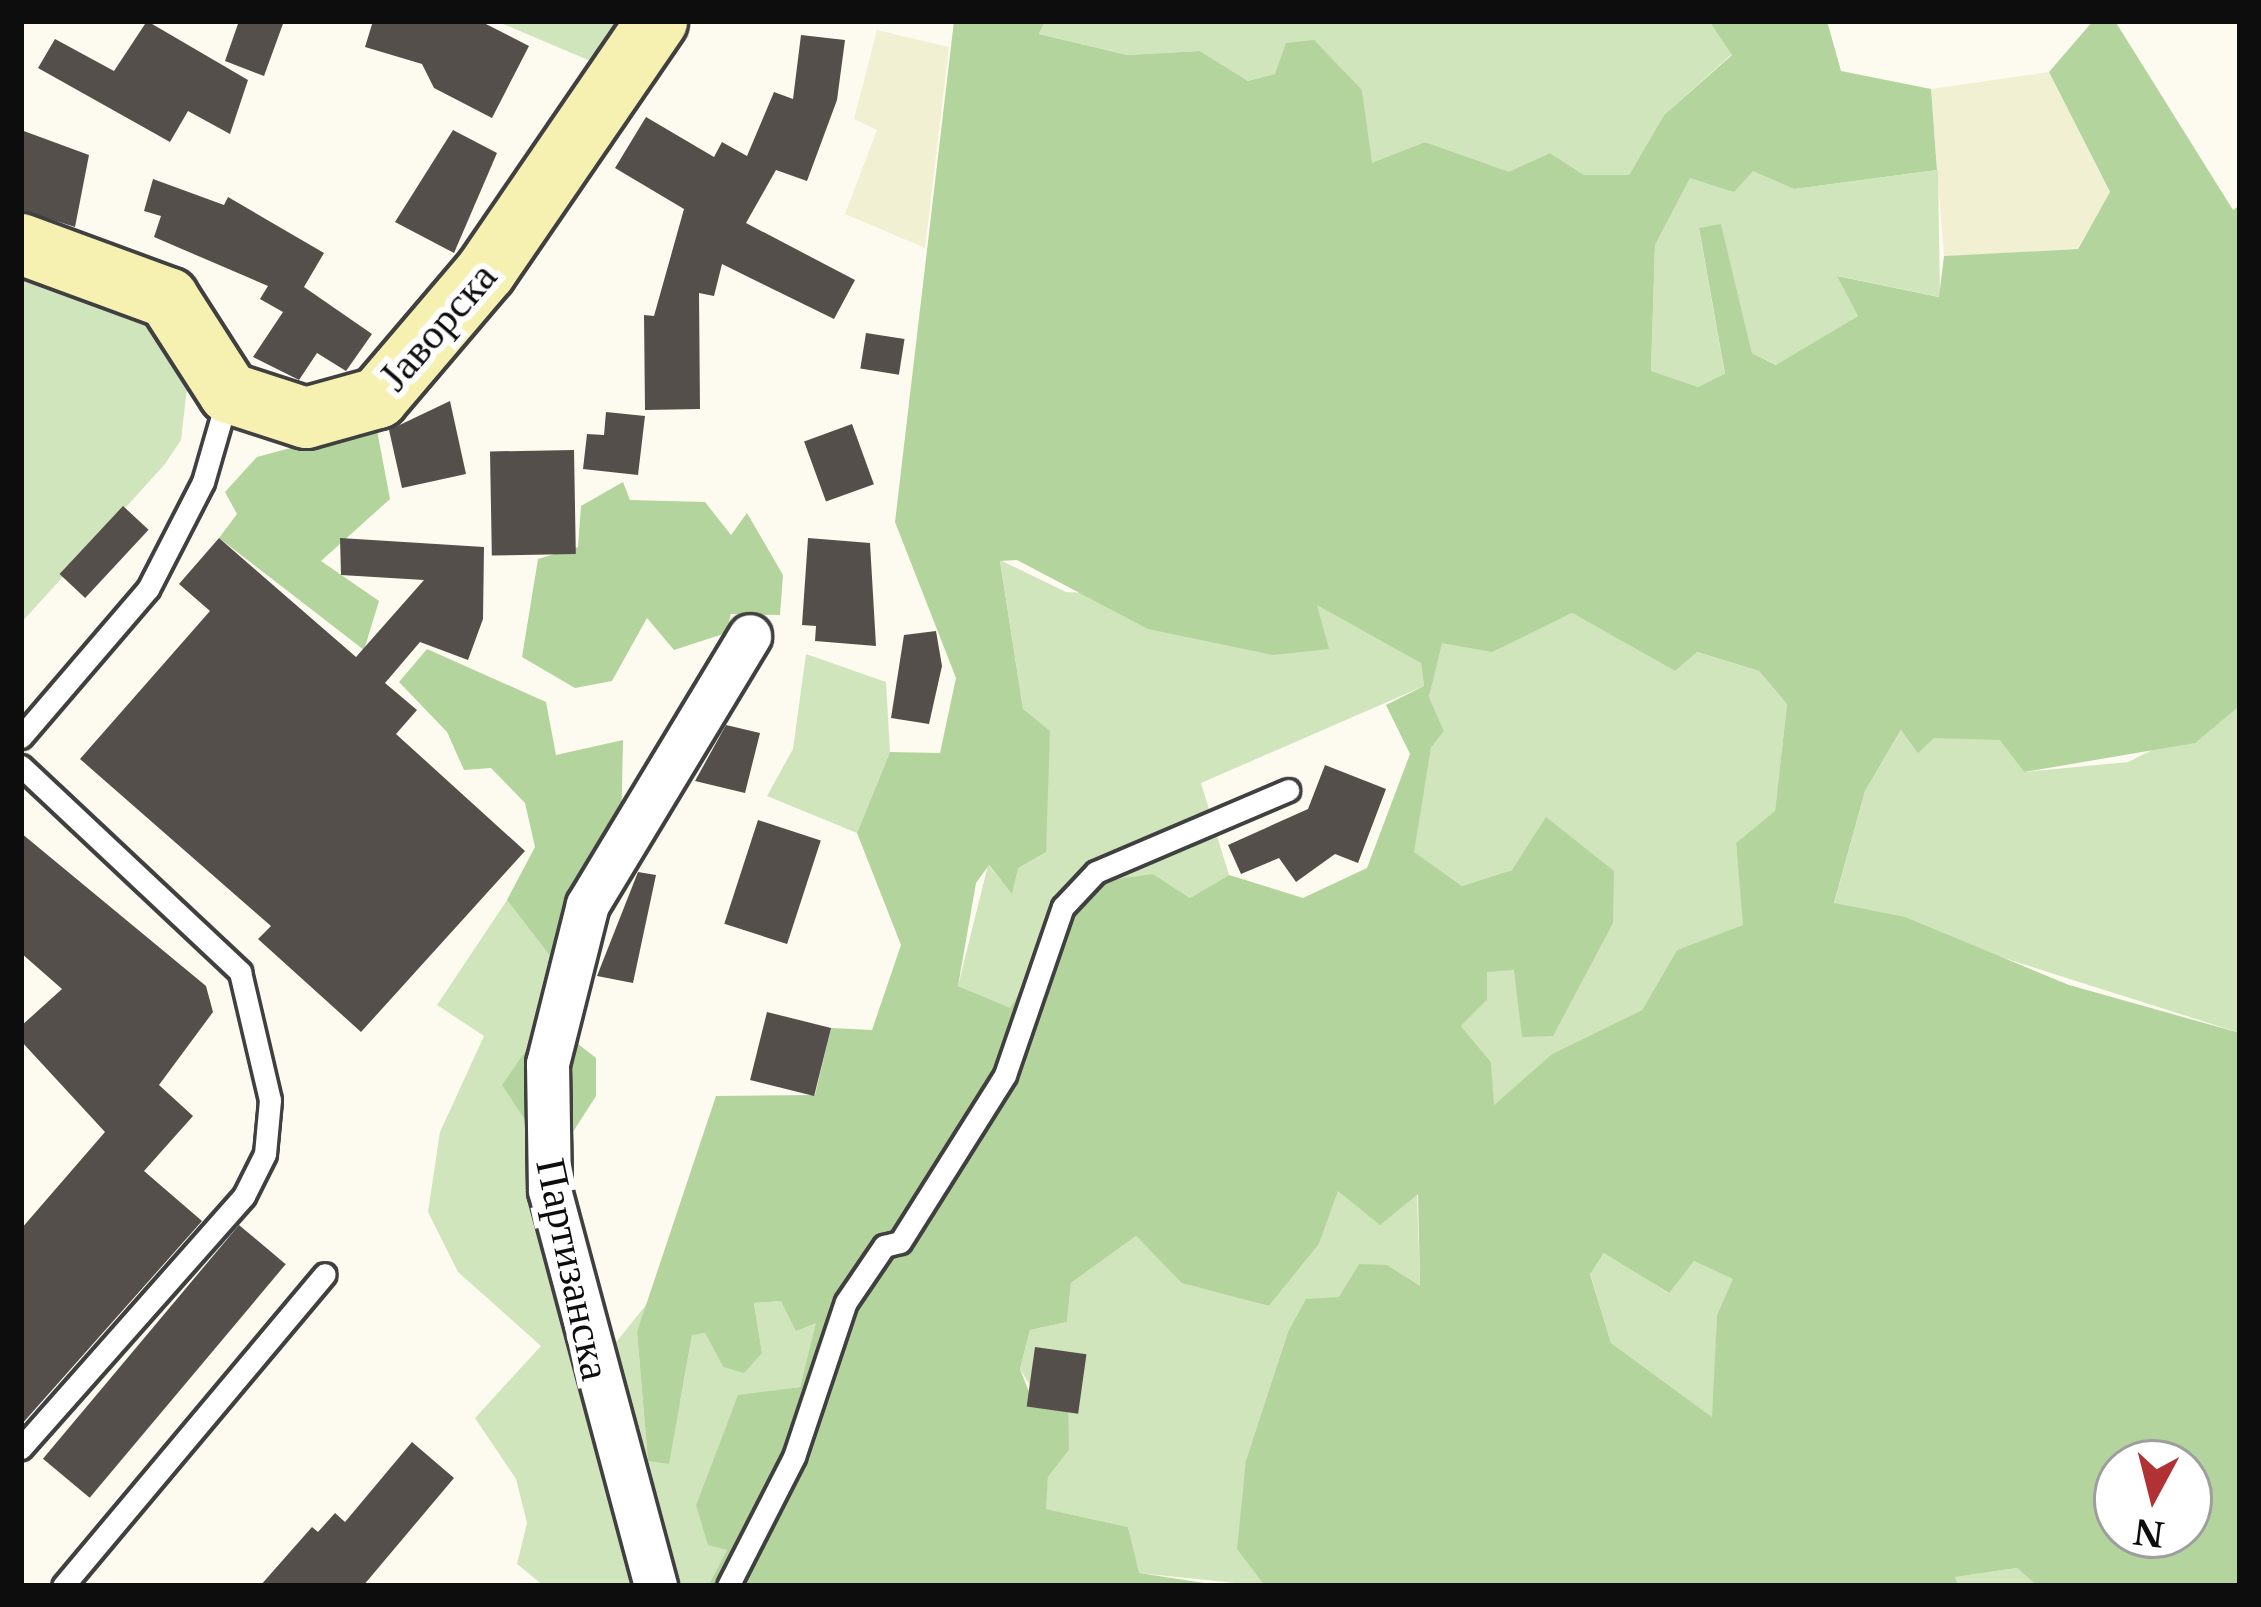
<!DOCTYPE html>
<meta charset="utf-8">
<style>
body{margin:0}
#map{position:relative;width:2261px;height:1607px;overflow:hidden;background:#fdfbef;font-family:"Libre Baskerville",serif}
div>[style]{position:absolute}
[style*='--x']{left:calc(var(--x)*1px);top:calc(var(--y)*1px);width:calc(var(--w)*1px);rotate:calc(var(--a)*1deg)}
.farmland>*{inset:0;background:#f1f0d2}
.green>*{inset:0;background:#d0e5bc}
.forest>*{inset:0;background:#b4d49d}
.building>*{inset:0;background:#554f4b;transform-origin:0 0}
.roads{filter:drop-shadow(3px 0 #404040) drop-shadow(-3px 0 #404040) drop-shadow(0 3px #404040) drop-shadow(0 -3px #404040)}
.lane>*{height:21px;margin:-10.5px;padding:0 10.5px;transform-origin:10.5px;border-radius:10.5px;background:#fff}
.street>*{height:42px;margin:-21px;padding:0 21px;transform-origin:21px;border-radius:21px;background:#fff}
.secondary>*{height:60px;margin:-30px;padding:0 30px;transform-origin:30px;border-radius:30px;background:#f7f1b1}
span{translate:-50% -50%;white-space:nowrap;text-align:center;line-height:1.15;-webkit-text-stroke:12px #fff;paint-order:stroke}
.street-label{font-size:42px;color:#0d0d0d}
.frame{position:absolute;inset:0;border:24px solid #0d0d0d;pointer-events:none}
.north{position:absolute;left:2093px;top:1439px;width:120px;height:120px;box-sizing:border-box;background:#fff;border:3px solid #9e9e9e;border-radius:50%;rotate:187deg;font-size:33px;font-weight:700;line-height:48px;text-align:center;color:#0d0d0d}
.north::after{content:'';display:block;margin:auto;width:42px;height:54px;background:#b13235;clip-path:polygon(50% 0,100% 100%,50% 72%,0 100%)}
</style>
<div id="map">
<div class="farmland">
<div style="clip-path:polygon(877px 30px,949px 47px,925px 248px,845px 214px,877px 130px,854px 119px)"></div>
<div style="clip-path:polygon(2049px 72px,2110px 193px,2077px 249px,1944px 256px,1931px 89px)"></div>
</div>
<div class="green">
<div style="clip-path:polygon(496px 21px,638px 21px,614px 71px)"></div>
<div style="clip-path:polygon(1045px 21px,1709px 21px,1732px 54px,1664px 115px,1629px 175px,1584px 175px,1550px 153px,1509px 173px,1425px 142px,1371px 164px,1362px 90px,1276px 74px,1248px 81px,1200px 51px,1127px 55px,1039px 34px)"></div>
<div style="clip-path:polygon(1753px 170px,1794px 189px,1938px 170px,1940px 297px,1838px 276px,1858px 316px,1777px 365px,1752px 353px,1721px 225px,1699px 229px,1725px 375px,1698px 387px,1651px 372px,1655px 245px,1690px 177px)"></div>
<div style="clip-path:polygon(21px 265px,167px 328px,188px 379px,181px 440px,165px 464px,21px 623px)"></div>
<div style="clip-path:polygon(1000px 560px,1066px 592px,1316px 604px,1403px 647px,1421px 663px,1424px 686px,1201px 783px,1229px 875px,1190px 898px,1153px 874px,1072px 910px,1010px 1009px,958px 986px,988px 865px,1012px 893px,1023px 709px)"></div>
<div style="clip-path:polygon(1572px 613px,1675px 671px,1696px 652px,1759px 671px,1787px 704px,1775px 812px,1736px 843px,1744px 925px,1677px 950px,1642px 1010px,1552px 1054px,1493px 1106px,1491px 1062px,1461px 1026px,1487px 1000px,1486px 971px,1514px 970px,1512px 870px,1462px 886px,1413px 852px,1431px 748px,1444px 731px,1429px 697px,1441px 642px,1492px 651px)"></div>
<div style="clip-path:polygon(806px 654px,886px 682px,890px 752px,857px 833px,767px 796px,793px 749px)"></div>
<div style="clip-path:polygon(2240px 695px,2240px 1033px,1834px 904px,1865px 791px,1902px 729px,2001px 740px,2024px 772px,2128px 762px,2237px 708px)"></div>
<div style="clip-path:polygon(507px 900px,553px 960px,529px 1046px,503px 1085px,533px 1132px,645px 1586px,544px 1586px,517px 1564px,527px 1523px,516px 1479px,475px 1418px,541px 1346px,458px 1272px,428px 1212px,440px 1132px,484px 1036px,437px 1005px)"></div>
<div style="clip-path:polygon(1338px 1190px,1417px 1192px,1420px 1287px,1387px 1265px,1288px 1332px,1246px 1460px,1265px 1586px,1138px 1573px,1128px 1527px,1045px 1509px,1048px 1477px,1069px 1450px,1020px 1369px,1030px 1330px,1067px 1322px,1071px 1283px,1136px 1236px,1182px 1282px,1269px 1306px,1319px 1244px)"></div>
<div style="clip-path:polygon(1605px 1252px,1668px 1293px,1694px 1261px,1734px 1279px,1717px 1315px,1713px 1418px,1611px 1343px,1590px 1273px)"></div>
<div style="clip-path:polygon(659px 1289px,637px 1332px,648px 1461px,680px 1403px,692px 1334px,705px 1333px,723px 1367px,762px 1353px,754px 1303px,781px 1301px,817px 1321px,800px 1387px,738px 1396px,696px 1505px,728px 1549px,708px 1586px,673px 1586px,600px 1362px)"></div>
<div style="clip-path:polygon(2017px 1568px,2037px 1586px,1958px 1586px,1954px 1577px)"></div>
</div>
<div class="forest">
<div style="clip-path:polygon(evenodd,954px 21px,1045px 21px,1039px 34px,1127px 55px,1200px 51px,1248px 81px,1275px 74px,1286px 43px,1314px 40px,1362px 90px,1372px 163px,1425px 142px,1509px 172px,1550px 153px,1584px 175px,1629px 175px,1664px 115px,1732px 55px,1709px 21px,1827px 21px,1841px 71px,1931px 89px,1937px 170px,1794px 189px,1753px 171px,1734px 192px,1690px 178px,1655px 245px,1651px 371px,1698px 387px,1725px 374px,1699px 228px,1721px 224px,1752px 353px,1776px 365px,1858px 316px,1837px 276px,1939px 297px,1944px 256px,2078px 249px,2110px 192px,2049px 72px,2093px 21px,2115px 21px,2233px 210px,2240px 205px,2237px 708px,2195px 743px,2024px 772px,2000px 740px,1934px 738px,1918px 753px,1901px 730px,1865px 791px,1834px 903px,1905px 917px,2069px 985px,2240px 1033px,2240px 1586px,2037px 1586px,2017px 1568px,1955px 1577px,1958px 1586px,1265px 1586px,1237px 1549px,1246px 1460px,1288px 1332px,1306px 1299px,1339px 1297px,1359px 1264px,1387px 1265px,1420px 1286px,1418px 1194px,1380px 1225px,1338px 1191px,1319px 1244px,1269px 1306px,1182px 1283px,1136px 1236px,1071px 1283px,1067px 1322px,1030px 1330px,1020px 1369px,1031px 1397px,1068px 1404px,1069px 1450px,1048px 1477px,1046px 1509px,1128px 1527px,1139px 1573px,1224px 1586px,708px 1586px,727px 1550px,708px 1545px,696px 1505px,738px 1395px,800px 1387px,816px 1323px,796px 1331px,781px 1301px,754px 1303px,762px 1353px,744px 1373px,723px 1367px,705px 1333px,692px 1335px,669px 1464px,648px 1461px,637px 1332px,716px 1096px,815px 1095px,831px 1028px,872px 1030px,901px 945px,857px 833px,890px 752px,940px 753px,956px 678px,895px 522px,954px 21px,1017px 560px,1148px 629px,1273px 655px,1329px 649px,1317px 605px,1421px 663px,1424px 686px,1386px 705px,1410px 754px,1367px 868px,1303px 898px,1229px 875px,1190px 898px,1153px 874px,1111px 880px,1072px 910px,1010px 1008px,958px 986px,976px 883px,989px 865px,1012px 894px,1018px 868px,1046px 852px,1050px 731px,1023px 709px,1000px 561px,1017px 560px,954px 21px,1572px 613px,1675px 671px,1697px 652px,1759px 671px,1787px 704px,1775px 811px,1736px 843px,1743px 925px,1677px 950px,1642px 1010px,1552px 1054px,1494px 1105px,1491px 1062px,1461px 1026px,1487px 1000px,1487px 972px,1514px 970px,1522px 1037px,1553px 1036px,1613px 923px,1614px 871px,1546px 817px,1512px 870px,1462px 886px,1414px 852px,1431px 748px,1444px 731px,1429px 697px,1442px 643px,1492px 652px,1572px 613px,954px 21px,1604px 1253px,1669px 1293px,1694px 1261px,1733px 1279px,1717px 1315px,1712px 1417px,1611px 1343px,1590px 1274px,1604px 1253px,954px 21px,2117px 1463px,2189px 1463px,2189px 1535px,2117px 1535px,2117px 1463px)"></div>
<div style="clip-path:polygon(376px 425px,390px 499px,321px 561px,379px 601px,364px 650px,219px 538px,237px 514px,225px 492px,257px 457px)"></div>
<div style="clip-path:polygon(623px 482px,630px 500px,705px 502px,731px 535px,747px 513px,783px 575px,780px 615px,731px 614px,726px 633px,674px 650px,647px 618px,612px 681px,575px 688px,522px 657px,538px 559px,578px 547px,581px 506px)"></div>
<div style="clip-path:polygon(427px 649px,546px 702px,556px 755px,623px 740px,621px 838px,553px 960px,507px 900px,535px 847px,525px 803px,491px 768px,464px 770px,447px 732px,399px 682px)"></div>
<div style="clip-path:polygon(568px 1036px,596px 1058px,596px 1096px,562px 1149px,533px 1132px,502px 1085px,529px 1046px)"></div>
</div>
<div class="building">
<div style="clip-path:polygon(147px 21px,248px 80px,230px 134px,188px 111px,170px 142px,38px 68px,55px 39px,114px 71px)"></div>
<div style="clip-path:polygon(239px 21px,284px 21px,264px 76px,225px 61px)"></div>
<div style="clip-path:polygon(373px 21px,480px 21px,529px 46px,492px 118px,434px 88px,422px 64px,365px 47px)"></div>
<div style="clip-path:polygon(801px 35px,845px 40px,837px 100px,807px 181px,776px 170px,746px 223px,855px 280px,834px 319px,722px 264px,714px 296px,699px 293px,700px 409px,645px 410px,644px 315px,654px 316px,684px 209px,615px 168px,646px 117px,714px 157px,722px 142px,747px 156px,774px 92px,793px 99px)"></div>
<div style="clip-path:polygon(21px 130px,89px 155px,75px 227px,21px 210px)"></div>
<div style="clip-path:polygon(453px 130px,497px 153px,454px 253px,395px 222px)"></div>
<div style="clip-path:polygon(153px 179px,224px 205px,228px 197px,324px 253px,304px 287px,372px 334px,346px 371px,317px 353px,299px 380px,253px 357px,283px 312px,260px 299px,268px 286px,154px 237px,161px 216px,144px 211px)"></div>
<div style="left:866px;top:333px;width:39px;height:36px;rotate:9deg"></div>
<div style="clip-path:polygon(450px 401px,466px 474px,402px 488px,389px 430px)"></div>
<div style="clip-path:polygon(606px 412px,645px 416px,638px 475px,583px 469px,587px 434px,604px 435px)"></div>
<div style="left:852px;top:424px;width:64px;height:51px;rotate:70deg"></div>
<div style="left:574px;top:450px;width:104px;height:84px;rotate:89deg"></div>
<div style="left:123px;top:506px;width:35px;height:93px;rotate:43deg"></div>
<div style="clip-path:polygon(219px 538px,356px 657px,424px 580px,341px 575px,340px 538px,484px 547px,483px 619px,468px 660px,420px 642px,385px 683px,417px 710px,396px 734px,525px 851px,361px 1032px,258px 939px,271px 926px,80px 759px,210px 611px,179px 584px)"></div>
<div style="clip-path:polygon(808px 538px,870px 543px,876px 646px,815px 641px,816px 626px,802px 625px)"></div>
<div style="clip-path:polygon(936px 631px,942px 666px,929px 724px,891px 718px,904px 635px)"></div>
<div style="clip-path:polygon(726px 725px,760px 733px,745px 793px,695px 781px)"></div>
<div style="clip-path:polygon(1325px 765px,1386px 789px,1358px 863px,1335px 854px,1296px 882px,1279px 858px,1241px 874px,1228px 845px,1308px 809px)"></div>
<div style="left:758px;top:820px;width:66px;height:109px;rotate:18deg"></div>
<div style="clip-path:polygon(21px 833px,206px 986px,213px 1012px,159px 1085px,193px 1116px,144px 1171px,202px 1221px,21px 1425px,21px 1229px,105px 1132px,21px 1041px,21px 1026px,62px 989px,21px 953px)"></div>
<div style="clip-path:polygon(638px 872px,656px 875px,633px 983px,597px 976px)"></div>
<div style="left:767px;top:1012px;width:66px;height:70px;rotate:14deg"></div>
<div style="left:239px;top:1225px;width:61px;height:305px;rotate:40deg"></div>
<div style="left:1035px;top:1347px;width:52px;height:60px;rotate:8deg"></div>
<div style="clip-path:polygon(412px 1442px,454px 1478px,363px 1586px,260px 1586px,312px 1527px,318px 1532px,335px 1513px,345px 1522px)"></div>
</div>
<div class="roads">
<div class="lane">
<div style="--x:21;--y:737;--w:195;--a:-49.4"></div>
<div style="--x:148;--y:589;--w:120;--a:-62.8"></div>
<div style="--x:203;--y:482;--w:86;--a:-73.9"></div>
<div style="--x:21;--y:766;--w:301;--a:43.2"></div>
<div style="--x:240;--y:972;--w:131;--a:76.8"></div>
<div style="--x:270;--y:1100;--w:54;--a:95.3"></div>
<div style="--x:265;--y:1154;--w:47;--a:116.6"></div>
<div style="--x:244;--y:1196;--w:337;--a:131.5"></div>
<div style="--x:63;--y:1586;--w:407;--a:-50"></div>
<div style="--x:728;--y:1586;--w:145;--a:-62.9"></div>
<div style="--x:794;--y:1457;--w:163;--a:-71.5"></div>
<div style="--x:846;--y:1302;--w:68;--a:-55.8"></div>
<div style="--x:884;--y:1246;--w:16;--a:-14"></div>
<div style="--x:900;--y:1242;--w:197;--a:-57.8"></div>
<div style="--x:1005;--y:1075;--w:178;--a:-71"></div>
<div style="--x:1063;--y:907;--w:48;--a:-46.7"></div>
<div style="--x:1096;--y:872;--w:209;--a:-23.1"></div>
</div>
<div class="street">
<div style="--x:656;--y:1586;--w:409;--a:-105"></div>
<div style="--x:550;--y:1191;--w:127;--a:-90.9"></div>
<div style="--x:548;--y:1064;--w:164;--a:-75.9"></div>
<div style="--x:588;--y:905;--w:314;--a:-58.9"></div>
</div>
<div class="secondary">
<div style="--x:21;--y:244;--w:157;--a:20.2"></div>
<div style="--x:168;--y:298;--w:113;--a:57.3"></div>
<div style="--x:229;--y:393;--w:81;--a:18"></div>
<div style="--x:306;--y:418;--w:75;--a:-15.5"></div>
<div style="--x:378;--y:398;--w:167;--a:-49.6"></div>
<div style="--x:486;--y:271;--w:303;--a:-55.6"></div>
</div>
</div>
<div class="street-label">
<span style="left:437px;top:326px;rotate:-49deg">Јаворска</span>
<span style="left:574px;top:1269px;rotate:78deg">Партизанска</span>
</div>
<div class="frame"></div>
<div class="north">N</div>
</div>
